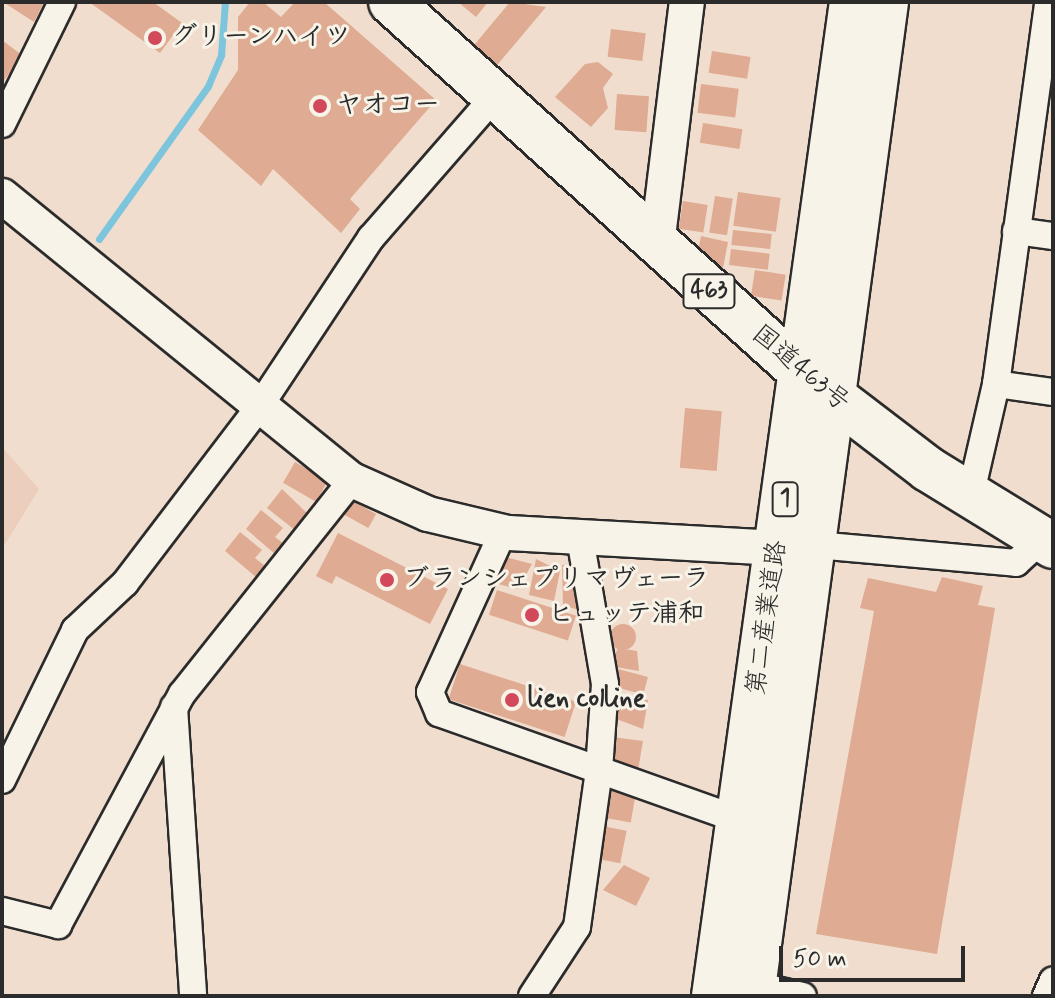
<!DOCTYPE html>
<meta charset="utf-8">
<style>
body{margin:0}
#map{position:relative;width:1055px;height:998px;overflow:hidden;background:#f0ddce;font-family:Mynerve,"Klee One",sans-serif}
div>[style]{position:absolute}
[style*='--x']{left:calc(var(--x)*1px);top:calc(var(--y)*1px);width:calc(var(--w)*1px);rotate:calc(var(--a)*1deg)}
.built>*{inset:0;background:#ebcebc}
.stream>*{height:7px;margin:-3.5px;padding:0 3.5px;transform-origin:3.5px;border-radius:3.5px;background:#7cc5dd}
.building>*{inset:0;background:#dfab92;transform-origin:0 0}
.round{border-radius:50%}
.roads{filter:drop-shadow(2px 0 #2b2b2b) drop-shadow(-2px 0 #2b2b2b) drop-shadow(0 2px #2b2b2b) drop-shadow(0 -2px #2b2b2b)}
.minor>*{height:26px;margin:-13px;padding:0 13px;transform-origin:13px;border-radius:13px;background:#f7f3e8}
.tertiary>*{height:34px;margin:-17px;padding:0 17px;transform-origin:17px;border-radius:17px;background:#f7f3e8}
.primary>*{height:42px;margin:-21px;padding:0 21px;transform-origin:21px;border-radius:21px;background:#f7f3e8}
.trunk>*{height:44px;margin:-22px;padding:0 22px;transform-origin:22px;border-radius:22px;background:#f7f3e8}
.dots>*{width:22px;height:22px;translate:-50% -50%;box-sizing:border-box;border:4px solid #f7f3e8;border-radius:50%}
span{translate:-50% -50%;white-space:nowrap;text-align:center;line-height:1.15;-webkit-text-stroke:6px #f7f3e8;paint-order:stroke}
.shield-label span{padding:2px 6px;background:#f7f3e8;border:2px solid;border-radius:6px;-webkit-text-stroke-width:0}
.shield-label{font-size:24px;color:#2b2b2b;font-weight:700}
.poi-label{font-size:26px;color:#2b2b2b;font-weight:700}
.left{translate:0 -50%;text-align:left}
.street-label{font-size:26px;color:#2b2b2b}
.frame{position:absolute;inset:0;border:4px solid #2b2b2b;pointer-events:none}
.scale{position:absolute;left:779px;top:946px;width:186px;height:36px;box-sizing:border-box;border:4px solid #2b2b2b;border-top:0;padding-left:10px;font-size:24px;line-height:28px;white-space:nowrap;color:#2b2b2b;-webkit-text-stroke:6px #f7f3e8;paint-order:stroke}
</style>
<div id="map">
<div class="built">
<div style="clip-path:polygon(2px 447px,39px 489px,2px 549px)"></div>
</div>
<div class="stream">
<div style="--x:99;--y:239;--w:188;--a:-54.5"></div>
<div style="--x:208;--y:86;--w:34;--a:-67"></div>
<div style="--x:221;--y:55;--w:53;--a:-85.7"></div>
</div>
<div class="building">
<div style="clip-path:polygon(3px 2px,44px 2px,34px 22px)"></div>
<div style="clip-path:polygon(89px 2px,153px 2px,182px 23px,160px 53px)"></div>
<div style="clip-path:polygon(250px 2px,263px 2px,281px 17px,295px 2px,324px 2px,436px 100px,350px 199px,360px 209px,341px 233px,273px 169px,261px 186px,198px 130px,238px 70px,238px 17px)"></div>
<div style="clip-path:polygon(458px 2px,488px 2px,476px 17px)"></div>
<div style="clip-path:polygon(510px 2px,546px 7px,493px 70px,470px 50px)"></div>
<div style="left:611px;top:29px;width:35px;height:28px;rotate:7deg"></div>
<div style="clip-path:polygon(2px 40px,23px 56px,2px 83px)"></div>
<div style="left:712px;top:51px;width:39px;height:22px;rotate:9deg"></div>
<div style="clip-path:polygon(598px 62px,613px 74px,603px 88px,608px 108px,591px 127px,555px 97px,585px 64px)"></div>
<div style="left:701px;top:84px;width:38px;height:29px;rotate:7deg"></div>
<div style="left:617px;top:94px;width:32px;height:36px;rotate:4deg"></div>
<div style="left:703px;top:123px;width:40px;height:20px;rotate:9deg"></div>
<div style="left:738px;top:192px;width:43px;height:34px;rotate:8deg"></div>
<div style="left:715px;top:196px;width:18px;height:37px;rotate:9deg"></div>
<div style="left:683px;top:201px;width:25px;height:28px;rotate:9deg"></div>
<div style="left:733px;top:230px;width:39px;height:15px;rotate:6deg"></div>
<div style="clip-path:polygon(701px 236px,728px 242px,723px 268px,698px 252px)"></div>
<div style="left:731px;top:249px;width:39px;height:16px;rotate:7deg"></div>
<div style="left:755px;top:270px;width:31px;height:26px;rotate:9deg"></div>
<div style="left:685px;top:408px;width:37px;height:60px;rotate:5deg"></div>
<div style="left:295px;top:462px;width:38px;height:24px;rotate:30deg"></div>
<div style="clip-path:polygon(282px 489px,309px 515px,296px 531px,267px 508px)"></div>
<div style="left:349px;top:499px;width:31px;height:16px;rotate:29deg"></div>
<div style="clip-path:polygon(261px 510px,283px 528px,275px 537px,284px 544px,275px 554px,246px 529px)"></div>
<div style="clip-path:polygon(240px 532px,262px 550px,255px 558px,265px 566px,256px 577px,225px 551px)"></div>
<div style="clip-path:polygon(338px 533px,448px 589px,430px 624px,336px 576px,332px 584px,316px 576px)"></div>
<div style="clip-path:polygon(505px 557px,532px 564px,518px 589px,498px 584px)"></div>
<div style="clip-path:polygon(536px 559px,560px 571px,554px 601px,529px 595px)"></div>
<div style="clip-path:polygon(562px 565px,573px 565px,580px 610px,563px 606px)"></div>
<div style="clip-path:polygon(942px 577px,983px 586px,978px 605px,995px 608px,937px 954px,816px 934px,874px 611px,860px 608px,868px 578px,936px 592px)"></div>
<div style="left:497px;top:590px;width:83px;height:26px;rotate:18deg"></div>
<div class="round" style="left:610px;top:624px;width:26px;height:26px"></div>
<div style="clip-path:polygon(618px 648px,637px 651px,639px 671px,610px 666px)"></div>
<div style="left:460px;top:664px;width:122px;height:37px;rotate:18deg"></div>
<div style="left:618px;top:669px;width:31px;height:18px;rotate:15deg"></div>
<div style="clip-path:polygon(615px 694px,648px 700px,643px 729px,611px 717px)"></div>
<div style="clip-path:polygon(612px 737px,643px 741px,638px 770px,615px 761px)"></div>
<div style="left:608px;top:790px;width:28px;height:28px;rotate:10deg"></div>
<div style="left:602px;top:826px;width:25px;height:33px;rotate:11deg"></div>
<div style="clip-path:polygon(624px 865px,650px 878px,636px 906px,603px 890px)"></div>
</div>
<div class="roads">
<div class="minor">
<div style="--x:2;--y:124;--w:136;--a:-63.8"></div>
<div style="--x:1016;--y:231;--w:37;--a:8"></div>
<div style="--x:996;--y:384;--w:58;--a:8"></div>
<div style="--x:970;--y:497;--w:116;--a:-77"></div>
<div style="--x:996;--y:384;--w:386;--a:-82.2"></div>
<div style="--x:503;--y:532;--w:176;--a:114.5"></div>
<div style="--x:430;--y:692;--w:23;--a:67"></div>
<div style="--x:439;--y:713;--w:319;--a:19.6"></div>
<div style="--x:816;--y:545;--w:201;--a:5.1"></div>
<div style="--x:1016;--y:563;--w:35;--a:-43"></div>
<div style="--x:174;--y:707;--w:290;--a:86.2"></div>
<div style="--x:2;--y:780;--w:167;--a:-64"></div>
<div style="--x:75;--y:630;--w:69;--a:-43.2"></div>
<div style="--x:125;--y:583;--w:221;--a:-52.7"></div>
<div style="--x:259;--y:407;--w:203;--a:-56.5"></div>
<div style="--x:371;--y:238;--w:187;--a:-48.9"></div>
<div style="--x:2;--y:911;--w:58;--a:14"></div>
<div style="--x:58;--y:925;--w:262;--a:-61.8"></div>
<div style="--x:182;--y:694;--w:273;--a:-51.5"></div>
<div style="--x:755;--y:985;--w:49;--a:12.9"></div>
<div style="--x:532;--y:996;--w:82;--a:-56.9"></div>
<div style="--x:577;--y:927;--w:159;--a:-82"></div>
<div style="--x:599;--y:770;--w:86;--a:-86"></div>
<div style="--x:605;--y:684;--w:148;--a:-99.7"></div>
<div style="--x:1046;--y:996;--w:17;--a:-66"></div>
</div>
<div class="tertiary">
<div style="--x:2;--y:196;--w:451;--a:39.1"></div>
<div style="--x:352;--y:480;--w:83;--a:24.1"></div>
<div style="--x:428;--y:514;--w:82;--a:13.4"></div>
<div style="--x:508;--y:533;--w:271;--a:3.2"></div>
<div style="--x:657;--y:245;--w:245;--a:-83"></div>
</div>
<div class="primary">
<div style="--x:713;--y:996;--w:1004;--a:-82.1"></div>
<div style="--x:753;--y:996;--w:1003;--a:-82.32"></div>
</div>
<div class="trunk">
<div style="--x:391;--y:2;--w:551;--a:42.06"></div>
<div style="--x:800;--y:371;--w:161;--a:37.4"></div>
<div style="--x:928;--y:469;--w:147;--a:31.6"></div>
</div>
</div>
<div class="dots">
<div style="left:155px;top:38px;background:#d1495b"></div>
<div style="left:320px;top:106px;background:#d1495b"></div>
<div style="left:387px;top:580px;background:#d1495b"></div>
<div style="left:532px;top:615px;background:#d1495b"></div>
<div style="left:512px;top:700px;background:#d1495b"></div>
</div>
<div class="shield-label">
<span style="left:709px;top:291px">463</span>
<span style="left:785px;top:499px">1</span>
</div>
<div class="poi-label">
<span class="left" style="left:171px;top:38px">グリーンハイツ</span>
<span class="left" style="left:336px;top:106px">ヤオコー</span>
<span class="left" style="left:403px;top:580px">ブランシェプリマヴェーラ</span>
<span class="left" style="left:548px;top:615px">ヒュッテ浦和</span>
<span class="left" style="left:528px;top:700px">lien colline</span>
</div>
<div class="street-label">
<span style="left:800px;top:369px;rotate:40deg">国道463号</span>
<span style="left:768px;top:618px;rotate:-82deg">第二産業道路</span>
</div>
<div class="frame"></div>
<div class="scale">50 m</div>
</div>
